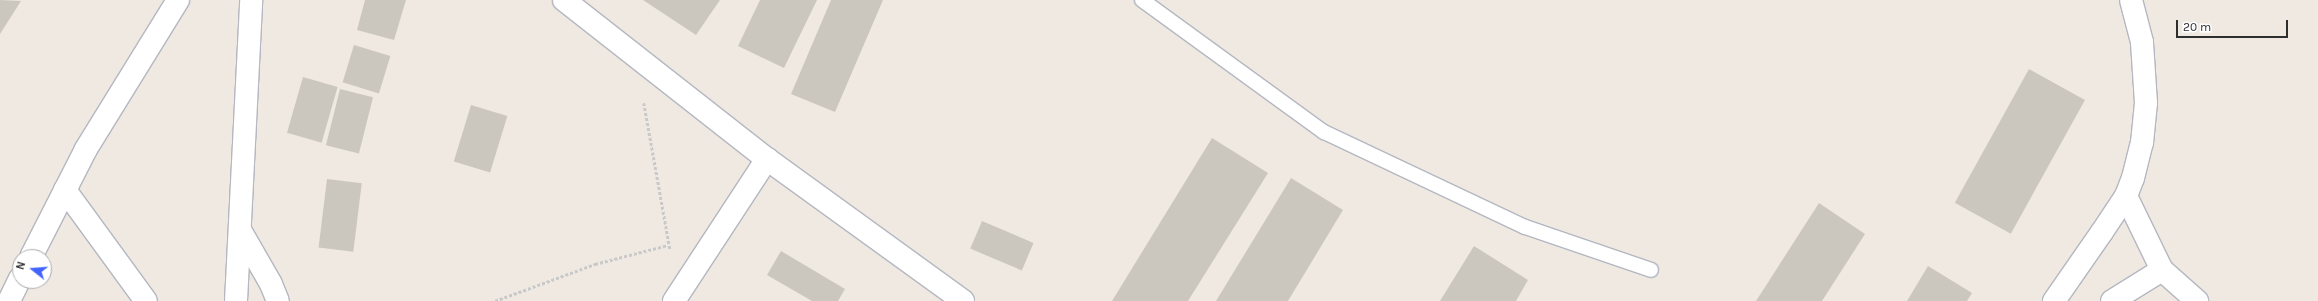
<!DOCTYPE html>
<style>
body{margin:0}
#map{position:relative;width:2318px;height:301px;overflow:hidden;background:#efe9e1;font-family:Karla,sans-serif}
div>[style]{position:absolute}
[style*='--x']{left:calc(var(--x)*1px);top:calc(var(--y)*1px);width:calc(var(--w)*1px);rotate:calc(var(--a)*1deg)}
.building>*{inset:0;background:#cbc7bf;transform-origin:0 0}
.path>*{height:2.5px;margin-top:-1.25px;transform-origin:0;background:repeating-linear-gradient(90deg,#c9c9c9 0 3px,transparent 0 5px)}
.roads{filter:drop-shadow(1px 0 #b4b7c1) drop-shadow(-1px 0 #b4b7c1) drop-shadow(0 1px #b4b7c1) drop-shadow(0 -1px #b4b7c1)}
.service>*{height:14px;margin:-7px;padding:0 7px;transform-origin:7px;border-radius:7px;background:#fff}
.minor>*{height:22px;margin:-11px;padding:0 11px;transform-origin:11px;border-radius:11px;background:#fff}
span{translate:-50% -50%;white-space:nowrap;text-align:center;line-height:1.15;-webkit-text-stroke:3.5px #fff;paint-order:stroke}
.north{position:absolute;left:12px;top:249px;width:40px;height:40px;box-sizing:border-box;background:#fff;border:1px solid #ababab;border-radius:50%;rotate:287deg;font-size:11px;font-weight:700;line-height:16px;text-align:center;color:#2e2e2e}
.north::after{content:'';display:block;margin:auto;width:14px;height:18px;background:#4264fb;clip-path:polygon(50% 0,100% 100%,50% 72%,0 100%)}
.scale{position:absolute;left:2176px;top:20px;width:112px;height:18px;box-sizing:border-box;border:2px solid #2e2e2e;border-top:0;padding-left:5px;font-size:12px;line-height:14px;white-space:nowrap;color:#2e2e2e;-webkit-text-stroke:3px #fff;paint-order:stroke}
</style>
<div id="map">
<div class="building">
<div style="clip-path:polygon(0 0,21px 1px,0 34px)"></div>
<div style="clip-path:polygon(365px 0,406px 0,394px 40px,357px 30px)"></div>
<div style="clip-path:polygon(643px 0,720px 0,696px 35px)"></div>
<div style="clip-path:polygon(760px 0,817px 0,784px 68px,738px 46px)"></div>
<div style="clip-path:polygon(831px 0,883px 0,835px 112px,791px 94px)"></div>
<div style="left:354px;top:45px;width:38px;height:39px;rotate:17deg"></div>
<div style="left:2029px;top:69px;width:64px;height:153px;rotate:29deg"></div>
<div style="left:303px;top:77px;width:36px;height:58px;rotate:16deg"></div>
<div style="left:340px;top:89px;width:34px;height:58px;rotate:14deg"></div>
<div style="left:471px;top:105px;width:38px;height:59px;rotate:17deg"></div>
<div style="clip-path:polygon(1212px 138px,1268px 173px,1188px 301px,1112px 301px)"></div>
<div style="clip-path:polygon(1291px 178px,1343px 210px,1288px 301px,1216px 301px)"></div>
<div style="left:327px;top:179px;width:35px;height:69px;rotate:7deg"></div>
<div style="clip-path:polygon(1819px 203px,1865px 234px,1822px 301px,1756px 301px)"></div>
<div style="left:982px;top:221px;width:56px;height:30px;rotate:23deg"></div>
<div style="clip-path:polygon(1474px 246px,1528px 280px,1516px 301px,1440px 301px)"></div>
<div style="clip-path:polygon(781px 251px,845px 289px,838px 301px,812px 301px,767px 275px)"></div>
<div style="clip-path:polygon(1928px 266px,1972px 293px,1967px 301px,1907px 301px)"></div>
</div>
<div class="path">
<div style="--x:644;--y:103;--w:148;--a:79.9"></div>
<div style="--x:495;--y:301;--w:107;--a:-20.3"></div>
<div style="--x:595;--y:264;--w:75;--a:-14.6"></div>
</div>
<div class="roads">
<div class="service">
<div style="--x:1142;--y:0;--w:225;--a:36"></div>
<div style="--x:1324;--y:132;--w:222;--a:25.3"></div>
<div style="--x:1525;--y:227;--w:133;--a:18.8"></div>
</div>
<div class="minor">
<div style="--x:564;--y:0;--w:258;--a:38.1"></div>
<div style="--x:767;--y:159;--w:242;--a:35.9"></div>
<div style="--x:65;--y:190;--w:137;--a:53.9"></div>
<div style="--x:2126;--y:196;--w:82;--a:64.1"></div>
<div style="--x:2162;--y:270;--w:47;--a:41.5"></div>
<div style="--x:240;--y:230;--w:62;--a:60.1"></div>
<div style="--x:271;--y:284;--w:18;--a:68"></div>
<div style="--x:31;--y:257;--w:121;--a:-63"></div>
<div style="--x:86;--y:149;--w:175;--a:-58.3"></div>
<div style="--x:9;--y:301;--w:25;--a:-64"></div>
<div style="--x:236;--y:301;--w:301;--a:-87.1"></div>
<div style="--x:674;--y:301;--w:170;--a:-56.8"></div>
<div style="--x:2054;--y:301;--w:84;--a:-55.2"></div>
<div style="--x:2102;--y:232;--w:43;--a:-56.3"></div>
<div style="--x:2126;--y:196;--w:19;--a:-69"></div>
<div style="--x:2133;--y:178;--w:36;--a:-76"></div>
<div style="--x:2142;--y:143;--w:40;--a:-84.3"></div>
<div style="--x:2146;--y:103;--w:61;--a:-93.8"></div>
<div style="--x:2142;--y:42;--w:43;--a:-104.7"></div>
<div style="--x:2112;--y:301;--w:59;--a:-31.8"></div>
</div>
</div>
<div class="north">N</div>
<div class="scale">20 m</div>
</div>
